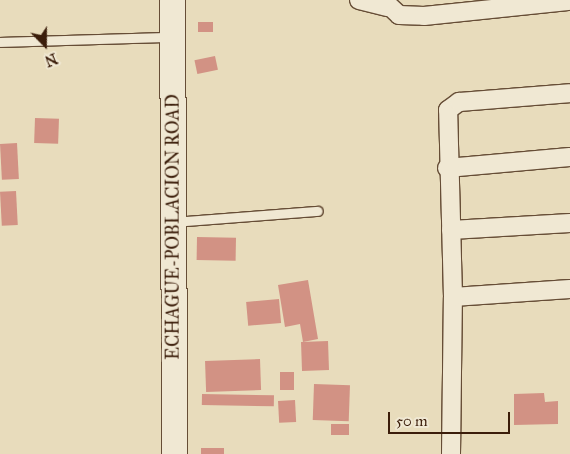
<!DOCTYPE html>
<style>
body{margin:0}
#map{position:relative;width:570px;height:454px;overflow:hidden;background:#e8dcbc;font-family:"IM FELL Great Primer",serif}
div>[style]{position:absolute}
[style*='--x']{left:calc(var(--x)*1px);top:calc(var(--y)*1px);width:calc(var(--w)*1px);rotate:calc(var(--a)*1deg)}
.building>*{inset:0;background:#d29284;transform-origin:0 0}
.roads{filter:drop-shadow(1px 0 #664d36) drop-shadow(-1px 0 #664d36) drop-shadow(0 1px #664d36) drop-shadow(0 -1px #664d36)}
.lane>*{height:9px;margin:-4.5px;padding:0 4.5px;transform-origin:4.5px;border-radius:4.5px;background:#f0e8d3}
.street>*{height:18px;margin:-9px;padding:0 9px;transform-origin:9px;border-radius:9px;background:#f0e8d3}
.secondary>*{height:25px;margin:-12.5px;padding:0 12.5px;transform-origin:12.5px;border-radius:12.5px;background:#f0e8d3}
span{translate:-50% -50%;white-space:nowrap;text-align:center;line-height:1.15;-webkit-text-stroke:5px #f0e8d3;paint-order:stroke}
.street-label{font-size:18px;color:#3b1d0a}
.north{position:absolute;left:20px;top:20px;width:50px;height:50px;-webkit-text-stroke:4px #f0e8d3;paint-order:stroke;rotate:158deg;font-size:14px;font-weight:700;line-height:20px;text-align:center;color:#3b1d0a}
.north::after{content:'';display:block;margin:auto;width:18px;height:22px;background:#3b1d0a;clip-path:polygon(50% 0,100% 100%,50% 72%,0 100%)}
.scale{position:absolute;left:388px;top:412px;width:122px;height:22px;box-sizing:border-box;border:2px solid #3b1d0a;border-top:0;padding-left:6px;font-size:15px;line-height:18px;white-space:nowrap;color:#3b1d0a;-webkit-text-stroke:4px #f0e8d3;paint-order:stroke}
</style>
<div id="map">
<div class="building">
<div style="left:213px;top:22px;width:10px;height:15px;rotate:90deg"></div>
<div style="left:215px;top:56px;width:14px;height:21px;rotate:78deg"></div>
<div style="left:35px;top:118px;width:24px;height:25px;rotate:2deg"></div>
<div style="left:17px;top:143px;width:36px;height:17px;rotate:87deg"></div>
<div style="left:16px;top:191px;width:34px;height:16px;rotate:87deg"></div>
<div style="left:197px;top:237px;width:39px;height:23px;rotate:1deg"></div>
<div style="clip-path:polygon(308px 280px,318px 339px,303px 342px,300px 324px,285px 327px,278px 285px)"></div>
<div style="left:279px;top:299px;width:24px;height:33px;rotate:85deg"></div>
<div style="left:328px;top:341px;width:29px;height:27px;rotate:88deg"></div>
<div style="left:260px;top:359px;width:31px;height:55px;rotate:88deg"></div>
<div style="left:280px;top:372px;width:14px;height:18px"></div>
<div style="left:314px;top:384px;width:36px;height:36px;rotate:2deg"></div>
<div style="clip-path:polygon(544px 393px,545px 402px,558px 401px,558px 424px,514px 425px,514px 394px)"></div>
<div style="left:202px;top:394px;width:72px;height:11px;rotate:1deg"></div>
<div style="left:295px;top:400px;width:22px;height:17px;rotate:87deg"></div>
<div style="left:331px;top:424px;width:18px;height:11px"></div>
<div style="left:201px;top:448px;width:23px;height:6px"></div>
</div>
<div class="roads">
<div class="lane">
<div style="--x:0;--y:42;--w:169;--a:-1.7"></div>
<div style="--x:174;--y:222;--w:144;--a:-4.4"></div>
</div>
<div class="street">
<div style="--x:359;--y:0;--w:29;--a:14"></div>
<div style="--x:383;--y:0;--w:22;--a:43"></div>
<div style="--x:399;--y:15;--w:25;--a:2"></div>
<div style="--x:424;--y:16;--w:147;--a:-5.9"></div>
<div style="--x:447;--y:168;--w:123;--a:-5.1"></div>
<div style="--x:451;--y:230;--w:119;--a:-3.4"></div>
<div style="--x:453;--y:297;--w:117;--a:-3.9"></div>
<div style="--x:451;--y:454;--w:157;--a:-89.3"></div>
<div style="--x:453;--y:297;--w:187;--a:-91.5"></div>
<div style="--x:448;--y:110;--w:14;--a:-36"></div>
<div style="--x:459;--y:102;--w:111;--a:-4.6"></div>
</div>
<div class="secondary">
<div style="--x:172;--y:0;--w:454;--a:89.7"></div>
</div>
</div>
<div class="street-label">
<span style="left:173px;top:227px;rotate:-90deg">ECHAGUE-POBLACION ROAD</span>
</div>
<div class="north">N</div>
<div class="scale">50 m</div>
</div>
